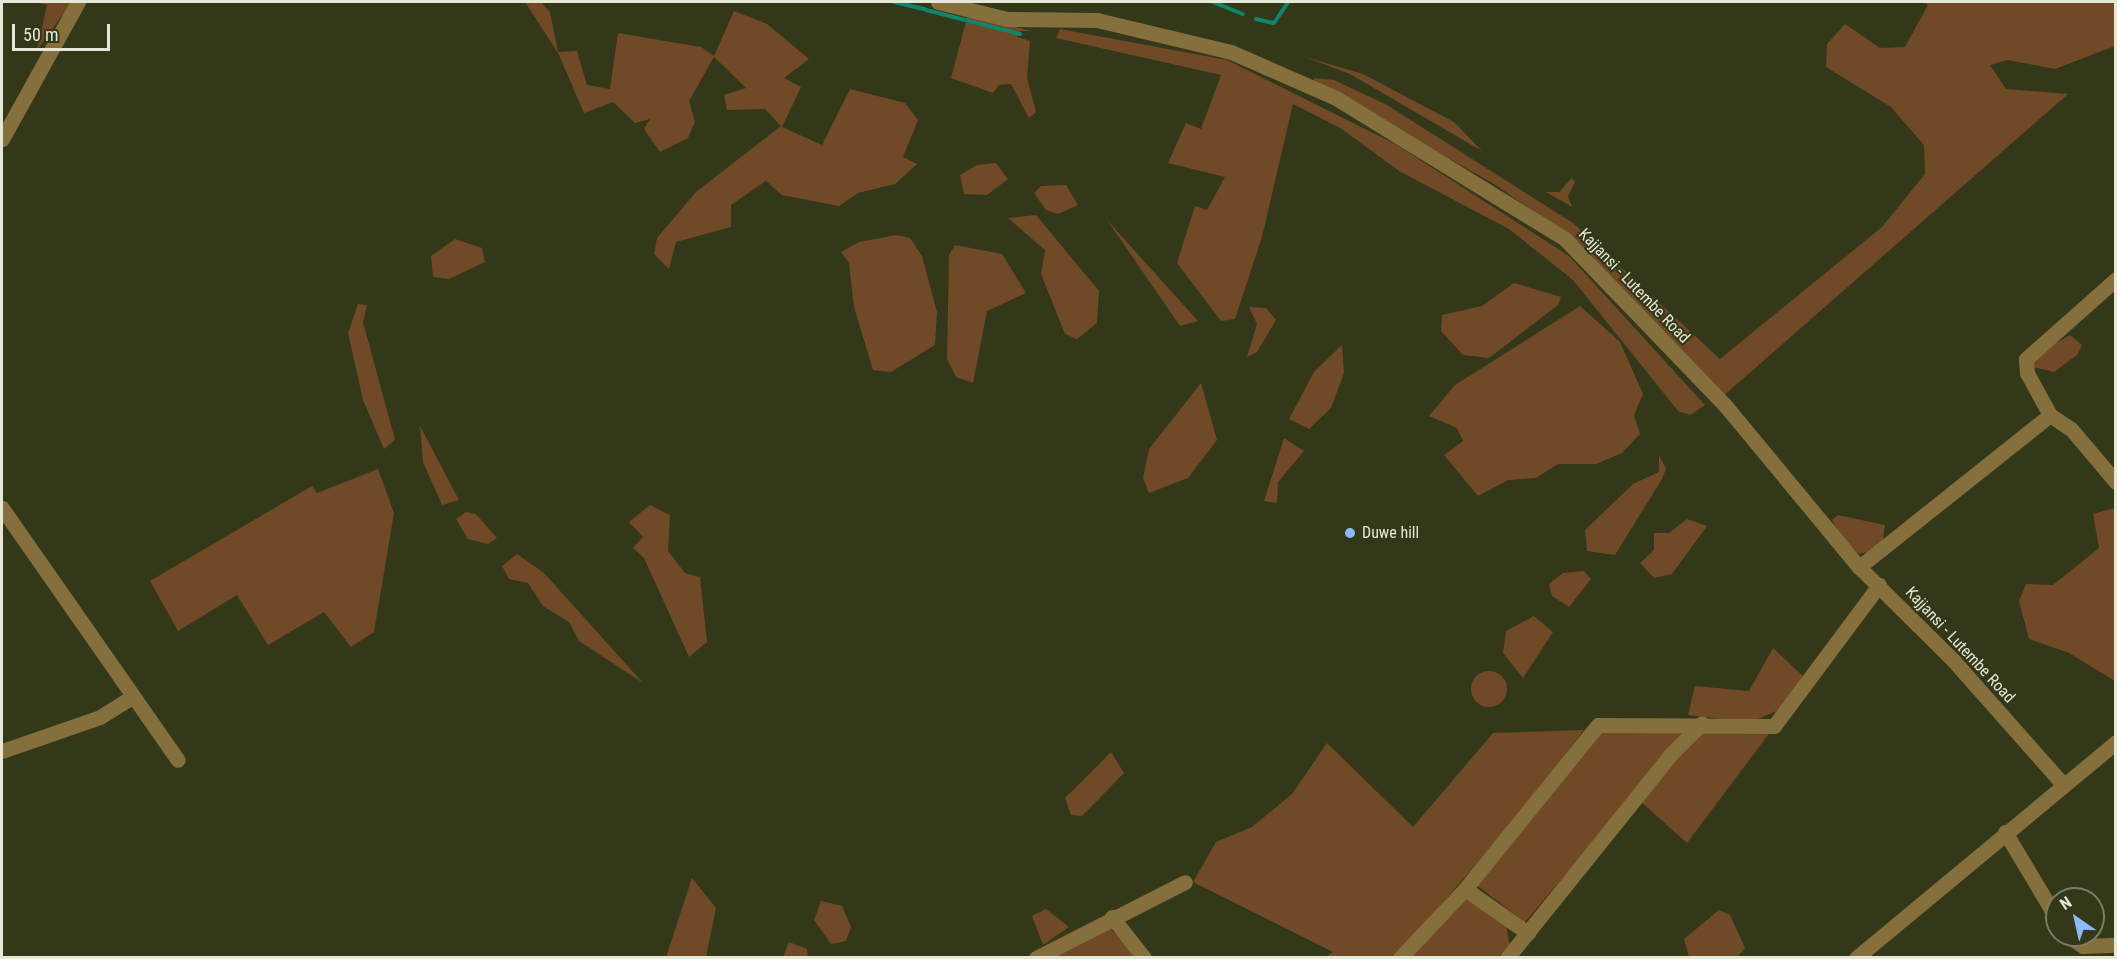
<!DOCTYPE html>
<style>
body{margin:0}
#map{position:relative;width:2117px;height:959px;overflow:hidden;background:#333819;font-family:"Roboto Condensed",sans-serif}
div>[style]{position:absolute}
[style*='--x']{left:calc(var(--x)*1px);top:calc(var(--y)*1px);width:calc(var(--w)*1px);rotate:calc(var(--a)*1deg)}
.green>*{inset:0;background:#704927}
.round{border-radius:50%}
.stream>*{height:4px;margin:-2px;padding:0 2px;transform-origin:2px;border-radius:2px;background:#0d866c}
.minor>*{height:15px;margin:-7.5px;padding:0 7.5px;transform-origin:7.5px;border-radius:7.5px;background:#846f3d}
.dots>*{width:16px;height:16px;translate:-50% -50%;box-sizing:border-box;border:3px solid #333819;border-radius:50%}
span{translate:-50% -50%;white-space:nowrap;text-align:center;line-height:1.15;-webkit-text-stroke:4.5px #333819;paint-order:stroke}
.street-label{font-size:16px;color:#e5e8d6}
.poi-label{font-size:16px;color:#e5e8d6}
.left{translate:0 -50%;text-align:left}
.frame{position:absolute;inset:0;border:3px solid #e5e8d6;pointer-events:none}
.north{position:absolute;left:2045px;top:887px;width:60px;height:60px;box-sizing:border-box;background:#333819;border:2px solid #7a7e65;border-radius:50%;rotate:326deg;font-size:16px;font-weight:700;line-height:24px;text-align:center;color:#e5e8d6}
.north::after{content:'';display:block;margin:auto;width:21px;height:27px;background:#8bbafc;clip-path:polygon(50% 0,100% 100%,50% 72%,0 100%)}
.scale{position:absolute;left:12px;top:24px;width:98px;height:27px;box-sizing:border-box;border:3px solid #e5e8d6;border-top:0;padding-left:8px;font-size:18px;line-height:21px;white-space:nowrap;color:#e5e8d6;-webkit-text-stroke:4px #333819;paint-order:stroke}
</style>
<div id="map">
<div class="green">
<div style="clip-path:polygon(35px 2px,72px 2px,37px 50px,47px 5px)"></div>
<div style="clip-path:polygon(525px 2px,541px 2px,550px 12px,558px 52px,577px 51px,587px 85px,610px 89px,618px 33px,701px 47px,714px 56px,734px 11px,767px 24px,809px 59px,784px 78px,801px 87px,782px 127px,822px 145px,850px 89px,905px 103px,918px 120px,903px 157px,917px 164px,895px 184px,858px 193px,839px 206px,782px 195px,766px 181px,731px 205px,731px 227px,676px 242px,669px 269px,654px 254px,657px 238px,696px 192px,781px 126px,765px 109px,727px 110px,724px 95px,746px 88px,714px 57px,689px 101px,695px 122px,688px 138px,660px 152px,644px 129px,650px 119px,635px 123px,613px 102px,584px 113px,558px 53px)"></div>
<div style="clip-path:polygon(1924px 2px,2115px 2px,2115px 46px,2055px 69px,2008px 60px,1990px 65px,2006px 89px,2068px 94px,1722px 397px,1580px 243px,1494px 184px,1314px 82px,1314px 78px,1334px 80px,1387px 105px,1573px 223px,1720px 359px,1882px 227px,1925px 174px,1924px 145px,1891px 107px,1826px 67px,1827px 44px,1845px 24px,1880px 48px,1905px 47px,1928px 5px)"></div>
<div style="clip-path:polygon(968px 14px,1031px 31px,1020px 31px,1017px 37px,1030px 41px,1027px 78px,1036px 112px,1029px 118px,1011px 84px,999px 85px,993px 93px,951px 78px)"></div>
<div style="clip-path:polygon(1060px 29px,1227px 60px,1397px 145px,1569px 256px,1705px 405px,1690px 415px,1678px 411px,1573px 280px,1509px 229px,1399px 171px,1342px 129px,1293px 104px,1262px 237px,1235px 319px,1221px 321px,1177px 263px,1195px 206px,1207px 210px,1225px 177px,1168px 163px,1186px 123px,1201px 129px,1221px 75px,1056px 38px)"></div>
<div style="clip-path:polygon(1305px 57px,1363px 74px,1454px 122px,1482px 151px,1350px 74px)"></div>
<div style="clip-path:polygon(996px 163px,1008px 179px,987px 195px,964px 194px,960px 175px,977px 165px)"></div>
<div style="clip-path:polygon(1572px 178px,1575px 182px,1568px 196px,1572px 207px,1546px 192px,1559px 192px)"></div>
<div style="clip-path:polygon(1066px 185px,1078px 205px,1058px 214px,1046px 210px,1034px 193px,1041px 186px)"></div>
<div style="clip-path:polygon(1036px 215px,1099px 291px,1097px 323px,1077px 339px,1065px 334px,1041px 274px,1045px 250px,1008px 218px)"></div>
<div style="clip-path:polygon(1107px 220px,1198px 321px,1180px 326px)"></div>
<div style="clip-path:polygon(896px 235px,910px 238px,922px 256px,937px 312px,935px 345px,891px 372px,873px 370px,854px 307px,849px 263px,841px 252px,859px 242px)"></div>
<div style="clip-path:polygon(455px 239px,482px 248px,485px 262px,449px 279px,433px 277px,431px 256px)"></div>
<div style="clip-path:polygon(955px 245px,1002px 254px,1026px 293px,987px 311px,973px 383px,956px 377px,947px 359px,949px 255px)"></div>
<div style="clip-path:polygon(1514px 283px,1561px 297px,1558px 305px,1489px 358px,1463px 355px,1441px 331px,1442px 315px,1482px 306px)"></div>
<div style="clip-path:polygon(358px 304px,367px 305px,363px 322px,395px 440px,384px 449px,363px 400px,348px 333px)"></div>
<div style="clip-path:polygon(1580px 306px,1620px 342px,1643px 394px,1634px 415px,1640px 434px,1622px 453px,1596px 464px,1558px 464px,1536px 478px,1508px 480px,1478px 496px,1444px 455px,1463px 441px,1457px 428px,1429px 416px,1455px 385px)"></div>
<div style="clip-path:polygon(1249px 307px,1266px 308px,1276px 320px,1257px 352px,1247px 357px,1257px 324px)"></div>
<div style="clip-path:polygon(2070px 335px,2082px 345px,2077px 355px,2054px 372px,2033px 367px,2033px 357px)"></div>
<div style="clip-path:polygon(1342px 345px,1344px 373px,1331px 408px,1309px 429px,1289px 419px,1314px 372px)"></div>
<div style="clip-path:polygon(1201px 383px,1217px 440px,1188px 478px,1149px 493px,1143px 478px,1149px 449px)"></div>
<div style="clip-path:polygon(420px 426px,459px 500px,442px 505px,423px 462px)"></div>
<div style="clip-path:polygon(1284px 438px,1304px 451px,1278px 482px,1277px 503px,1264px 501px)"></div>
<div style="clip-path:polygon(1659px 455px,1666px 469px,1662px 479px,1615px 555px,1587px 551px,1585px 530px,1633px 484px,1659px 472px)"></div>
<div style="clip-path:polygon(378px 469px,394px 513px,374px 632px,351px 647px,324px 612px,268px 645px,237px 595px,178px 631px,150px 581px,312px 486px,317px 493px)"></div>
<div style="clip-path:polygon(650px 505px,670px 515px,668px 551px,685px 573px,700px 577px,707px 642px,689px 657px,644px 558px,633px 548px,643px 537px,629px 522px)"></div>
<div style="clip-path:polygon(2115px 508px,2116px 508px,2115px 681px,2069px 653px,2029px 639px,2019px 601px,2026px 584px,2053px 585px,2099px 548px,2093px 514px)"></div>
<div style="clip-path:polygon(466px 512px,476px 514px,497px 538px,488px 544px,468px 539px,456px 519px)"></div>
<div style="clip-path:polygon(1838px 515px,1885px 525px,1883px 539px,1871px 551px,1859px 554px,1840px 536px,1832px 520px)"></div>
<div style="clip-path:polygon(1687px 519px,1707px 526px,1672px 574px,1654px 578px,1640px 563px,1654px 550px,1654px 533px,1669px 533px)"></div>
<div style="clip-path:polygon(517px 554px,544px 573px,643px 683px,579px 641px,569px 622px,543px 606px,528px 583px,509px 579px,502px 566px)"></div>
<div style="clip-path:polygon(1584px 571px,1591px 579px,1569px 607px,1552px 596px,1549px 584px,1563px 573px)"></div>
<div style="clip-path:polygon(1534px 616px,1553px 632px,1523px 678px,1503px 653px,1506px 631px)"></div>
<div style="clip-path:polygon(1773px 648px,1804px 677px,1779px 710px,1751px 722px,1688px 715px,1695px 686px,1749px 691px)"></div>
<div class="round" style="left:1471px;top:671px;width:36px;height:36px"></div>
<div style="clip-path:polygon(1609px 727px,1686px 733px,1525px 922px,1475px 884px,1596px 736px)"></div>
<div style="clip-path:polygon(1584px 730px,1515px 820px,1395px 957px,1326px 957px,1333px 952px,1193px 882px,1216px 842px,1252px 827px,1292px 794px,1327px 743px,1413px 827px,1493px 733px)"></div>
<div style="clip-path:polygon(1701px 731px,1771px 731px,1687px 843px,1640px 801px)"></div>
<div style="clip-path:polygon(1111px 752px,1124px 773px,1082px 816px,1071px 815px,1065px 798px)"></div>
<div style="clip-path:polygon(692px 878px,716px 908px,706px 957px,666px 957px)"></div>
<div style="clip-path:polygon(1471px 898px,1506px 925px,1510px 946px,1498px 957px,1407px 958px,1459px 902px)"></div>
<div style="clip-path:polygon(821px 901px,842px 906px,851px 927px,846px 941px,831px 944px,814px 920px)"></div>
<div style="clip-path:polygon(1046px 909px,1069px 927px,1043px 945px,1032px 916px)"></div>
<div style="clip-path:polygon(1719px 910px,1730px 915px,1745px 948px,1737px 957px,1689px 957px,1684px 939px)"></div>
<div style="clip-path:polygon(1110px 928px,1139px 958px,1047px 958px)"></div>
<div style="clip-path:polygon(789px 942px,807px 949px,808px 957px,783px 957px)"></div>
</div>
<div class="stream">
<div style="--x:894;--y:2;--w:32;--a:13"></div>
<div style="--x:1213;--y:2;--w:32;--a:22"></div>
<div style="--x:926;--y:10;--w:97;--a:14.3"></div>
<div style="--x:1256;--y:19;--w:18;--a:13"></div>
<div style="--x:1274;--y:23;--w:25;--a:-56"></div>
</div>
<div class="minor">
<div style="--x:938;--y:2;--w:71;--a:13.8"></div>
<div style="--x:1007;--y:19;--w:90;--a:0.6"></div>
<div style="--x:1097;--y:20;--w:138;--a:13.4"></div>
<div style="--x:1231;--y:52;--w:115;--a:23.7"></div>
<div style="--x:1336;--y:98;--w:269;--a:31.6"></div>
<div style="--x:1565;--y:239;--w:229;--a:46.1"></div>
<div style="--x:1724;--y:404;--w:212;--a:50.4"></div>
<div style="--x:1859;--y:567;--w:132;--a:44.7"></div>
<div style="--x:1953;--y:660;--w:164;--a:48.5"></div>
<div style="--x:2;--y:139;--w:157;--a:-61"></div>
<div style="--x:2116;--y:279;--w:120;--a:138.4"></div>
<div style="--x:2026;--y:359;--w:14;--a:86"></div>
<div style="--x:2027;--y:373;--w:48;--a:61.3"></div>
<div style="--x:2050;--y:415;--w:25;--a:34"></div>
<div style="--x:2071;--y:429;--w:70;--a:49.7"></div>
<div style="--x:2;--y:508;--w:307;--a:55.1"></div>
<div style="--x:1859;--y:567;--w:244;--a:-38.5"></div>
<div style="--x:2;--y:751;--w:104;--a:-19.1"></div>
<div style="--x:100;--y:717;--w:36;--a:-32"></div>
<div style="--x:2005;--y:832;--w:101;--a:59.1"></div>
<div style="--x:1465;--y:889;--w:77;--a:34.9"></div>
<div style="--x:1112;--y:917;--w:52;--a:52"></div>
<div style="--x:2067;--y:935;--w:19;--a:35"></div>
<div style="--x:2083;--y:946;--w:33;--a:-2"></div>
<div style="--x:1036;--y:958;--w:167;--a:-27"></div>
<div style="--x:1400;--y:958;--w:95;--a:-46.7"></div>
<div style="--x:1465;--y:889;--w:211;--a:-51"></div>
<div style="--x:1598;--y:725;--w:176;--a:0.3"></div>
<div style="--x:1774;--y:726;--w:176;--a:-53.3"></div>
<div style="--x:1507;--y:958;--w:260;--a:-51.2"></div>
<div style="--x:1670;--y:755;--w:45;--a:-45"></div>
<div style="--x:1856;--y:958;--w:338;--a:-39.7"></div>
</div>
<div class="dots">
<div style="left:1350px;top:533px;background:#8bbafc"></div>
</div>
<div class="street-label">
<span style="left:1634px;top:286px;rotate:46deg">Kajjansi - Lutembe Road</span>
<span style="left:1960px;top:645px;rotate:47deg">Kajjansi - Lutembe Road</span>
</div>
<div class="poi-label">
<span class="left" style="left:1362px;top:533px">Duwe hill</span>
</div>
<div class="frame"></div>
<div class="north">N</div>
<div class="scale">50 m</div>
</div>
